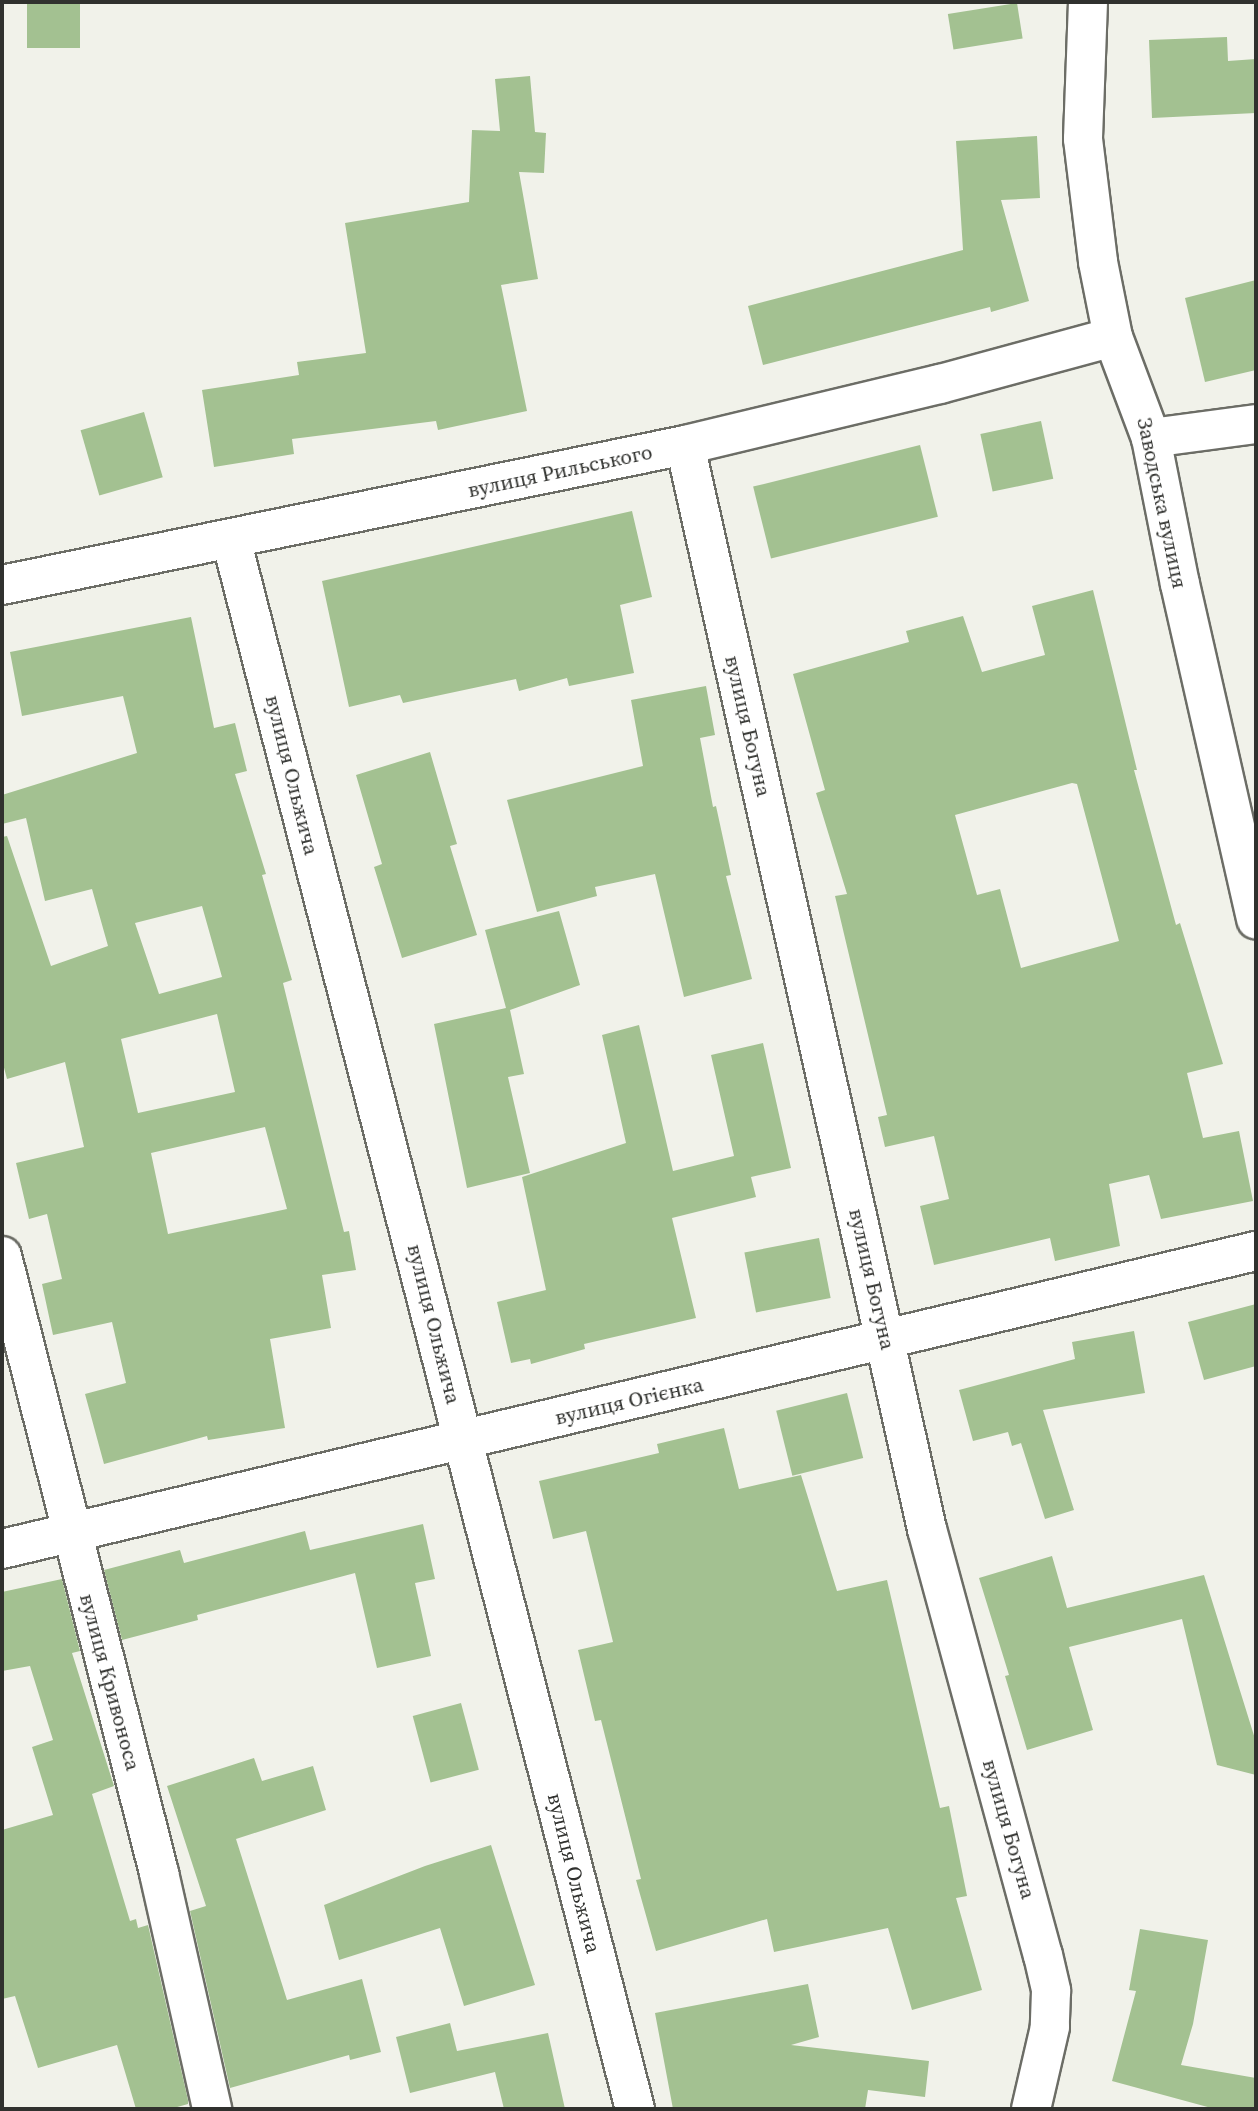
<!DOCTYPE html>
<meta charset="utf-8">
<style>
body{margin:0}
#map{position:relative;width:1258px;height:2111px;overflow:hidden;background:#f1f2ea;font-family:"Source Serif 4",serif}
div>[style]{position:absolute}
[style*='--x']{left:calc(var(--x)*1px);top:calc(var(--y)*1px);width:calc(var(--w)*1px);rotate:calc(var(--a)*1deg)}
.building>*{inset:0;background:#a3c191;transform-origin:0 0}
.roads{filter:drop-shadow(2px 0 #6c6d66) drop-shadow(-2px 0 #6c6d66) drop-shadow(0 2px #6c6d66) drop-shadow(0 -2px #6c6d66)}
.minor>*{height:38px;margin:-19px;padding:0 19px;transform-origin:19px;border-radius:19px;background:#fff}
span{translate:-50% -50%;white-space:nowrap;text-align:center;line-height:1.15;-webkit-text-stroke:6px #fff;paint-order:stroke}
.street-label{font-size:21px;color:#30312e}
.frame{position:absolute;inset:0;border:4px solid #30312e;pointer-events:none}
</style>
<div id="map">
<div class="building">
<div style="left:27px;top:2px;width:53px;height:46px"></div>
<div style="left:1017px;top:3px;width:36px;height:70px;rotate:81deg"></div>
<div style="clip-path:polygon(1227px 37px,1228px 61px,1256px 59px,1256px 113px,1152px 118px,1149px 40px)"></div>
<div style="clip-path:polygon(530px 76px,535px 132px,546px 133px,544px 173px,519px 172px,538px 279px,501px 285px,527px 411px,438px 430px,436px 421px,292px 439px,294px 454px,214px 467px,202px 390px,299px 375px,297px 362px,366px 353px,345px 223px,469px 202px,472px 130px,500px 131px,495px 79px)"></div>
<div style="clip-path:polygon(1037px 136px,1040px 198px,1001px 200px,1029px 301px,991px 312px,990px 307px,763px 365px,748px 306px,963px 250px,956px 141px)"></div>
<div style="clip-path:polygon(1256px 280px,1256px 370px,1205px 382px,1185px 298px)"></div>
<div style="left:144px;top:412px;width:68px;height:66px;rotate:74deg"></div>
<div style="left:1041px;top:421px;width:59px;height:62px;rotate:78deg"></div>
<div style="left:920px;top:445px;width:74px;height:172px;rotate:76deg"></div>
<div style="clip-path:polygon(632px 511px,652px 597px,620px 605px,634px 673px,569px 686px,567px 678px,519px 691px,516px 679px,403px 703px,400px 695px,349px 707px,322px 581px)"></div>
<div style="clip-path:polygon(evenodd,1093px 590px,1137px 770px,1134px 770px,1176px 925px,1180px 923px,1223px 1064px,1187px 1073px,1203px 1138px,1239px 1131px,1253px 1201px,1161px 1219px,1149px 1175px,1109px 1184px,1120px 1246px,1055px 1261px,1050px 1238px,934px 1265px,920px 1206px,949px 1199px,934px 1136px,885px 1147px,878px 1117px,887px 1115px,835px 896px,847px 894px,816px 793px,825px 790px,793px 674px,909px 642px,906px 631px,963px 616px,982px 672px,1045px 655px,1032px 606px,1093px 590px,1072px 783px,1077px 784px,1119px 941px,1021px 968px,1000px 889px,977px 895px,955px 815px,1072px 783px)"></div>
<div style="clip-path:polygon(evenodd,191px 617px,214px 728px,235px 723px,247px 771px,235px 774px,266px 874px,262px 875px,292px 980px,283px 983px,344px 1232px,349px 1231px,356px 1270px,322px 1275px,331px 1328px,270px 1339px,285px 1428px,208px 1440px,207px 1436px,104px 1464px,85px 1394px,126px 1383px,112px 1322px,53px 1335px,42px 1284px,62px 1279px,47px 1214px,29px 1219px,16px 1163px,84px 1147px,65px 1062px,7px 1079px,2px 1060px,2px 837px,7px 836px,51px 966px,108px 946px,92px 889px,45px 901px,26px 818px,2px 824px,2px 795px,137px 753px,123px 696px,22px 716px,10px 652px,191px 617px,202px 906px,222px 977px,159px 994px,135px 923px,202px 906px,191px 617px,217px 1014px,235px 1092px,138px 1113px,121px 1039px,217px 1014px,191px 617px,265px 1127px,287px 1209px,168px 1234px,151px 1153px,265px 1127px)"></div>
<div style="clip-path:polygon(706px 686px,715px 735px,700px 738px,713px 807px,716px 806px,731px 875px,726px 876px,752px 979px,684px 997px,655px 874px,595px 887px,597px 896px,537px 912px,507px 800px,643px 766px,631px 700px)"></div>
<div style="clip-path:polygon(430px 752px,457px 844px,450px 846px,477px 935px,402px 958px,374px 867px,382px 864px,356px 775px)"></div>
<div style="clip-path:polygon(559px 911px,580px 985px,510px 1010px,524px 1074px,508px 1077px,530px 1173px,467px 1188px,434px 1024px,506px 1008px,485px 930px)"></div>
<div style="clip-path:polygon(639px 1025px,673px 1171px,734px 1156px,711px 1055px,763px 1043px,791px 1168px,751px 1177px,756px 1197px,672px 1218px,696px 1318px,584px 1344px,585px 1349px,531px 1364px,530px 1359px,511px 1363px,497px 1302px,546px 1290px,522px 1177px,626px 1143px,602px 1035px)"></div>
<div style="left:819px;top:1238px;width:61px;height:76px;rotate:79deg"></div>
<div style="clip-path:polygon(1256px 1304px,1256px 1366px,1204px 1380px,1188px 1322px)"></div>
<div style="clip-path:polygon(1134px 1331px,1145px 1393px,1043px 1410px,1074px 1510px,1045px 1519px,1021px 1443px,1012px 1446px,1008px 1432px,973px 1441px,959px 1390px,1075px 1359px,1072px 1342px)"></div>
<div style="left:847px;top:1393px;width:67px;height:73px;rotate:76deg"></div>
<div style="clip-path:polygon(724px 1428px,739px 1489px,801px 1475px,837px 1591px,887px 1580px,940px 1808px,949px 1806px,967px 1896px,956px 1898px,982px 1990px,912px 2010px,888px 1928px,774px 1952px,767px 1919px,656px 1951px,636px 1880px,641px 1879px,601px 1720px,595px 1721px,578px 1650px,613px 1642px,586px 1531px,553px 1539px,539px 1481px,659px 1453px,657px 1444px)"></div>
<div style="clip-path:polygon(423px 1524px,435px 1579px,415px 1583px,431px 1656px,377px 1668px,355px 1573px,197px 1615px,198px 1620px,122px 1640px,104px 1570px,180px 1550px,184px 1563px,305px 1531px,310px 1550px)"></div>
<div style="clip-path:polygon(1052px 1556px,1067px 1608px,1204px 1575px,1256px 1742px,1256px 1775px,1217px 1765px,1182px 1619px,1069px 1647px,1093px 1730px,1027px 1750px,1005px 1676px,1009px 1675px,979px 1578px)"></div>
<div style="clip-path:polygon(62px 1579px,80px 1651px,72px 1653px,114px 1786px,92px 1794px,130px 1921px,136px 1919px,138px 1928px,148px 1925px,188px 2100px,188px 2104px,170px 2109px,136px 2109px,117px 2045px,38px 2068px,15px 1996px,2px 1999px,2px 1830px,53px 1815px,32px 1747px,53px 1740px,30px 1666px,2px 1671px,2px 1592px)"></div>
<div style="left:461px;top:1703px;width:69px;height:50px;rotate:75deg"></div>
<div style="clip-path:polygon(254px 1758px,262px 1781px,313px 1766px,326px 1810px,236px 1839px,287px 2000px,362px 1979px,381px 2052px,350px 2060px,349px 2055px,230px 2088px,190px 1911px,206px 1906px,167px 1786px)"></div>
<div style="clip-path:polygon(491px 1845px,535px 1985px,464px 2006px,440px 1928px,339px 1960px,324px 1905px,425px 1866px)"></div>
<div style="clip-path:polygon(1140px 1929px,1208px 1940px,1193px 2024px,1181px 2065px,1256px 2078px,1256px 2109px,1215px 2109px,1112px 2081px,1136px 1991px,1129px 1990px)"></div>
<div style="clip-path:polygon(808px 1984px,819px 2037px,791px 2045px,929px 2061px,925px 2097px,868px 2090px,865px 2109px,673px 2109px,655px 2013px)"></div>
<div style="clip-path:polygon(450px 2023px,457px 2051px,548px 2033px,565px 2109px,504px 2109px,495px 2072px,410px 2093px,396px 2037px)"></div>
</div>
<div class="roads">
<div class="minor">
<div style="--x:1088;--y:2;--w:137;--a:92.1"></div>
<div style="--x:1083;--y:139;--w:124;--a:83"></div>
<div style="--x:1098;--y:262;--w:76;--a:78.7"></div>
<div style="--x:1113;--y:337;--w:108;--a:69.4"></div>
<div style="--x:1151;--y:438;--w:149;--a:78.8"></div>
<div style="--x:1180;--y:584;--w:344;--a:77.2"></div>
<div style="--x:1151;--y:438;--w:106;--a:-7.6"></div>
<div style="--x:685;--y:445;--w:1111;--a:77.42"></div>
<div style="--x:927;--y:1529;--w:442;--a:74.8"></div>
<div style="--x:1043;--y:1955;--w:37;--a:77"></div>
<div style="--x:1051;--y:1991;--w:36;--a:92"></div>
<div style="--x:1050;--y:2027;--w:84;--a:103"></div>
<div style="--x:231;--y:539;--w:1621;--a:75.57"></div>
<div style="--x:2;--y:585;--w:697;--a:-11.58"></div>
<div style="--x:685;--y:445;--w:262;--a:-13.5"></div>
<div style="--x:940;--y:384;--w:179;--a:-15.2"></div>
<div style="--x:2;--y:1256;--w:637;--a:75.72"></div>
<div style="--x:159;--y:1873;--w:242;--a:77.3"></div>
<div style="--x:2;--y:1549;--w:1289;--a:-13.37"></div>
</div>
</div>
<div class="street-label">
<span style="left:560px;top:471px;rotate:-12deg">вулиця Рильського</span>
<span style="left:1162px;top:503px;rotate:78deg">Заводська вулиця</span>
<span style="left:748px;top:726px;rotate:77deg">вулиця Богуна</span>
<span style="left:292px;top:775px;rotate:76deg">вулиця Ольжича</span>
<span style="left:872px;top:1279px;rotate:77deg">вулиця Богуна</span>
<span style="left:434px;top:1324px;rotate:76deg">вулиця Ольжича</span>
<span style="left:629px;top:1401px;rotate:-13deg">вулиця Огієнка</span>
<span style="left:110px;top:1682px;rotate:75deg">вулиця Кривоноса</span>
<span style="left:1009px;top:1829px;rotate:74deg">вулиця Богуна</span>
<span style="left:574px;top:1873px;rotate:76deg">вулиця Ольжича</span>
</div>
<div class="frame"></div>
</div>
